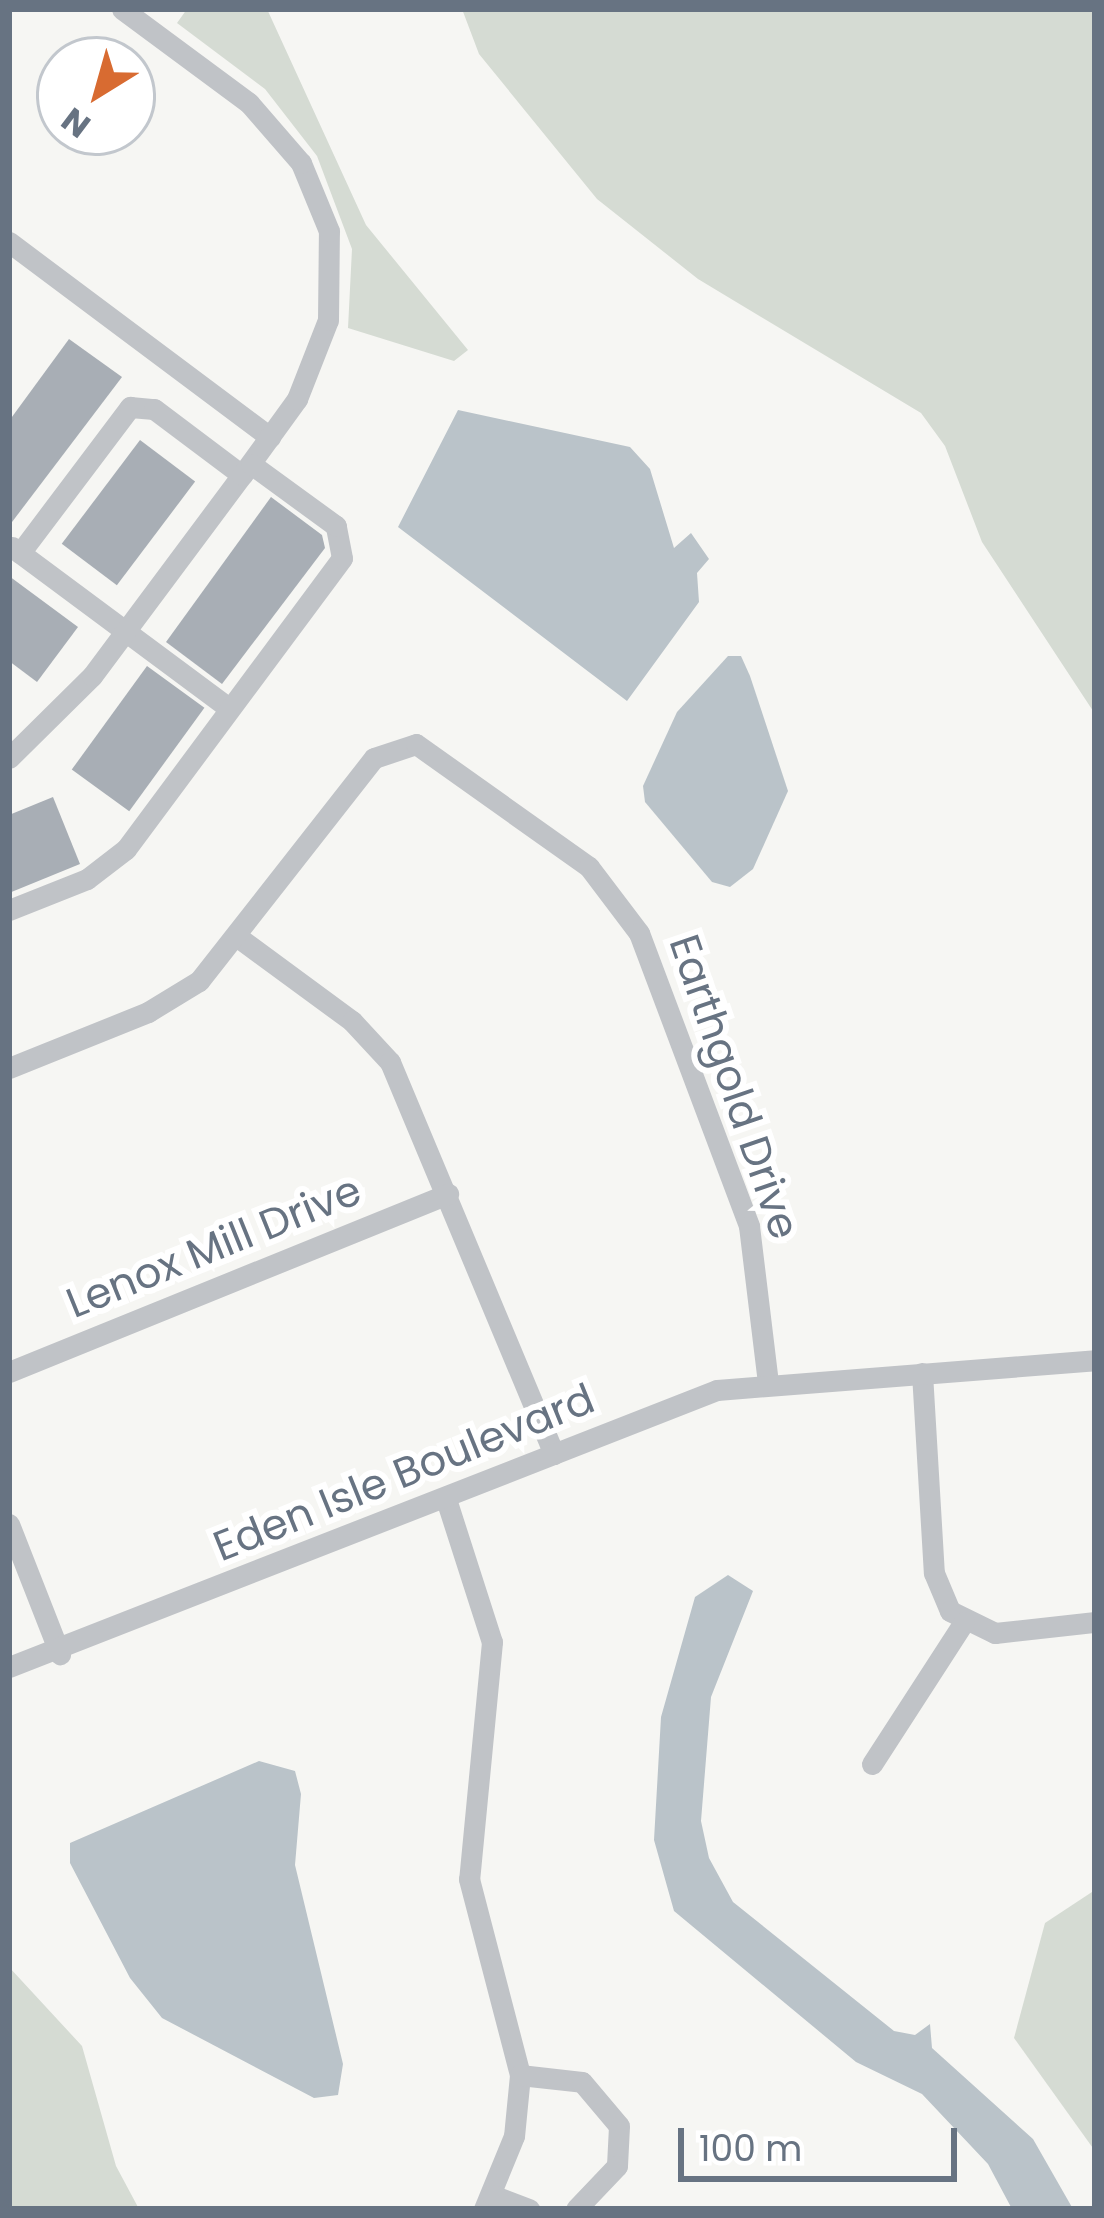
<!DOCTYPE html>
<style>
body{margin:0}
#map{position:relative;width:1104px;height:2218px;overflow:hidden;background:#f6f6f3;font-family:Poppins,sans-serif}
div>[style]{position:absolute}
[style*='--x']{left:calc(var(--x)*1px);top:calc(var(--y)*1px);width:calc(var(--w)*1px);rotate:calc(var(--a)*1deg)}
.green>*{inset:0;background:#d5dbd3}
.water>*{inset:0;background:#bac3c9}
.building>*{inset:0;background:#a8aeb5;transform-origin:0 0}
.minor>*{height:21px;margin:-10.5px;padding:0 10.5px;transform-origin:10.5px;border-radius:10.5px;background:#c0c3c7}
span{translate:-50% -50%;white-space:nowrap;text-align:center;line-height:1.15;-webkit-text-stroke:12px #fff;paint-order:stroke}
.street-label{font-size:42px;color:#677382}
.frame{position:absolute;inset:0;border:12px solid #677382;pointer-events:none}
.north{position:absolute;left:36px;top:36px;width:120px;height:120px;box-sizing:border-box;background:#fff;border:3px solid #c2c7cd;border-radius:50%;rotate:217deg;font-size:33px;font-weight:700;line-height:48px;text-align:center;color:#677382}
.north::after{content:'';display:block;margin:auto;width:42px;height:54px;background:#d86b31;clip-path:polygon(50% 0,100% 100%,50% 72%,0 100%)}
.scale{position:absolute;left:678px;top:2128px;width:279px;height:54px;box-sizing:border-box;border:6px solid #677382;border-top:0;padding-left:15px;font-size:36px;line-height:42px;white-space:nowrap;color:#677382;-webkit-text-stroke:9px #fff;paint-order:stroke}
</style>
<div id="map">
<div class="green">
<div style="clip-path:polygon(187px 9px,267px 9px,366px 225px,468px 350px,454px 361px,348px 328px,352px 249px,317px 156px,265px 89px,177px 23px)"></div>
<div style="clip-path:polygon(462px 9px,1095px 9px,1095px 714px,982px 542px,945px 446px,921px 413px,698px 279px,597px 199px,479px 54px)"></div>
<div style="clip-path:polygon(1095px 1890px,1095px 2151px,1014px 2038px,1045px 1923px)"></div>
<div style="clip-path:polygon(9px 1967px,82px 2046px,116px 2166px,139px 2209px,9px 2209px)"></div>
</div>
<div class="water">
<div style="clip-path:polygon(458px 410px,630px 447px,650px 469px,674px 548px,691px 533px,709px 559px,697px 573px,699px 602px,627px 701px,398px 527px)"></div>
<div style="clip-path:polygon(728px 656px,741px 656px,750px 676px,788px 791px,753px 869px,730px 887px,712px 882px,645px 802px,643px 786px,677px 712px)"></div>
<div style="clip-path:polygon(728px 1575px,753px 1591px,711px 1697px,701px 1821px,709px 1858px,733px 1902px,894px 2031px,915px 2035px,930px 2024px,932px 2048px,1033px 2139px,1073px 2209px,1012px 2209px,988px 2164px,922px 2094px,856px 2062px,674px 1911px,654px 1840px,661px 1717px,695px 1597px)"></div>
<div style="clip-path:polygon(259px 1761px,295px 1771px,301px 1794px,295px 1865px,343px 2064px,338px 2095px,314px 2098px,162px 2018px,130px 1978px,70px 1863px,70px 1843px)"></div>
</div>
<div class="building">
<div style="clip-path:polygon(69px 339px,122px 377px,9px 526px,9px 421px)"></div>
<div style="left:140px;top:440px;width:69px;height:130px;rotate:37deg"></div>
<div style="clip-path:polygon(271px 497px,322px 535px,325px 548px,222px 684px,166px 642px)"></div>
<div style="clip-path:polygon(9px 576px,78px 627px,37px 682px,9px 661px)"></div>
<div style="left:147px;top:666px;width:71px;height:128px;rotate:36deg"></div>
<div style="clip-path:polygon(53px 797px,80px 864px,9px 893px,9px 815px)"></div>
</div>
<div class="minor">
<div style="--x:9;--y:242;--w:326;--a:36.8"></div>
<div style="--x:12;--y:547;--w:270;--a:36.6"></div>
<div style="--x:20;--y:553;--w:183;--a:-53"></div>
<div style="--x:130;--y:407;--w:24;--a:5"></div>
<div style="--x:154;--y:409;--w:110;--a:36.9"></div>
<div style="--x:9;--y:758;--w:117;--a:-44.7"></div>
<div style="--x:92;--y:676;--w:251;--a:-53.3"></div>
<div style="--x:242;--y:475;--w:94;--a:-54.1"></div>
<div style="--x:297;--y:399;--w:85;--a:-68.6"></div>
<div style="--x:328;--y:320;--w:89;--a:-89.4"></div>
<div style="--x:329;--y:231;--w:74;--a:-112.4"></div>
<div style="--x:301;--y:163;--w:79;--a:-130.9"></div>
<div style="--x:249;--y:103;--w:158;--a:-143.5"></div>
<div style="--x:9;--y:910;--w:84;--a:-21.7"></div>
<div style="--x:87;--y:879;--w:49;--a:-37.6"></div>
<div style="--x:126;--y:849;--w:362;--a:-53.4"></div>
<div style="--x:342;--y:558;--w:33;--a:-101"></div>
<div style="--x:336;--y:526;--w:105;--a:-143.9"></div>
<div style="--x:239;--y:938;--w:140;--a:36.3"></div>
<div style="--x:352;--y:1021;--w:56;--a:47.2"></div>
<div style="--x:390;--y:1062;--w:425;--a:67.3"></div>
<div style="--x:9;--y:1068;--w:150;--a:-21.9"></div>
<div style="--x:148;--y:1012;--w:60;--a:-31.3"></div>
<div style="--x:199;--y:981;--w:283;--a:-51.9"></div>
<div style="--x:374;--y:758;--w:44;--a:-18.4"></div>
<div style="--x:416;--y:744;--w:212;--a:35.4"></div>
<div style="--x:589;--y:867;--w:83;--a:52.9"></div>
<div style="--x:639;--y:933;--w:313;--a:69.4"></div>
<div style="--x:749;--y:1226;--w:157;--a:83.1"></div>
<div style="--x:9;--y:1372;--w:474;--a:-22.1"></div>
<div style="--x:922;--y:1373;--w:200;--a:86.6"></div>
<div style="--x:934;--y:1573;--w:41;--a:67.2"></div>
<div style="--x:950;--y:1611;--w:50;--a:26.1"></div>
<div style="--x:995;--y:1633;--w:101;--a:-6.3"></div>
<div style="--x:446;--y:1499;--w:150;--a:72.2"></div>
<div style="--x:492;--y:1642;--w:238;--a:95.5"></div>
<div style="--x:469;--y:1879;--w:203;--a:75.4"></div>
<div style="--x:520;--y:2075;--w:61;--a:95.6"></div>
<div style="--x:514;--y:2136;--w:79;--a:112.3"></div>
<div style="--x:9;--y:1524;--w:140;--a:68.6"></div>
<div style="--x:9;--y:1667;--w:760;--a:-21.37"></div>
<div style="--x:717;--y:1390;--w:379;--a:-4.5"></div>
<div style="--x:872;--y:1764;--w:169;--a:-57.1"></div>
<div style="--x:520;--y:2075;--w:62;--a:6.4"></div>
<div style="--x:582;--y:2082;--w:57;--a:49.9"></div>
<div style="--x:619;--y:2126;--w:40;--a:92.9"></div>
<div style="--x:617;--y:2166;--w:59;--a:133.6"></div>
<div style="--x:492;--y:2195;--w:40;--a:21"></div>
</div>
<div class="street-label">
<span style="left:734px;top:1087px;rotate:71deg">Earthgold Drive</span>
<span style="left:214px;top:1247px;rotate:-22deg">Lenox Mill Drive</span>
<span style="left:404px;top:1473px;rotate:-22deg">Eden Isle Boulevard</span>
</div>
<div class="frame"></div>
<div class="north">N</div>
<div class="scale">100 m</div>
</div>
